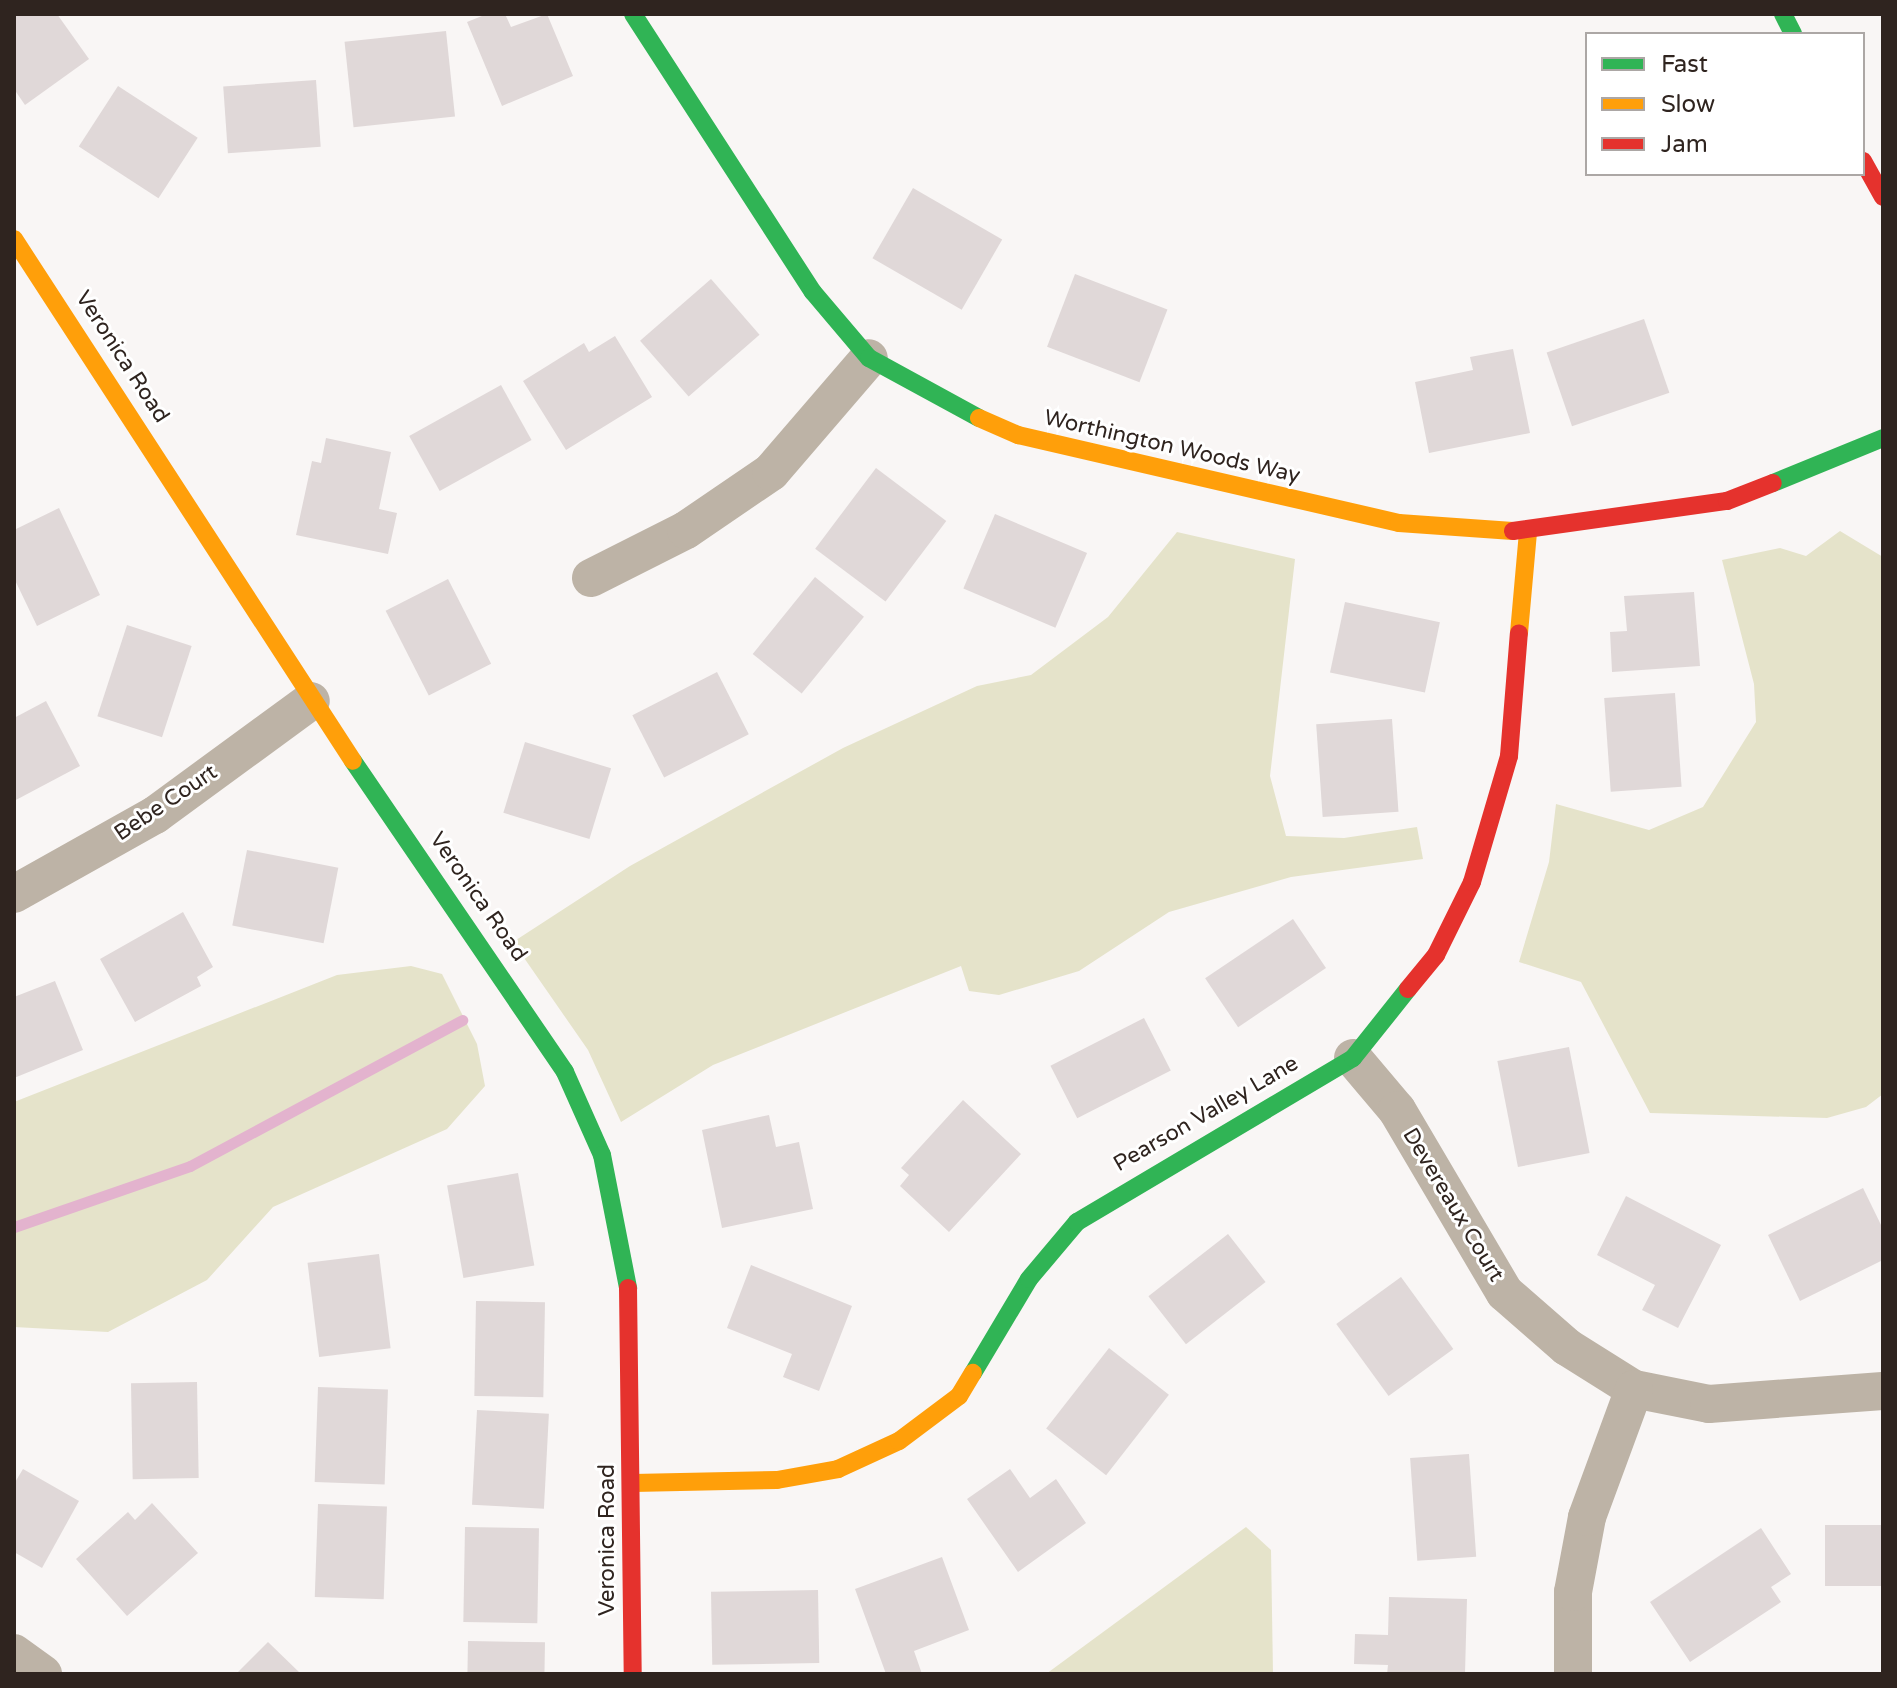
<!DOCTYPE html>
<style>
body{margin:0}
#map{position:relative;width:1897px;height:1688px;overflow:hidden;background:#f9f6f5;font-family:"Varela Round",sans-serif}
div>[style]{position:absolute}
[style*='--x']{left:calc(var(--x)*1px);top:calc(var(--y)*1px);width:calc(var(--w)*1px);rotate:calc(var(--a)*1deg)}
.green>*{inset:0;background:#e5e3ca}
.stream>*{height:11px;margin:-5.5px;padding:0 5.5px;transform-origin:5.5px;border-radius:5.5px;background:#e3b3ce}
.building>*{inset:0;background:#e0d8d8;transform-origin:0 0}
.street>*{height:38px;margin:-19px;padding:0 19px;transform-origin:19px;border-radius:19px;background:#bdb3a6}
.fast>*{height:18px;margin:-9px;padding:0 9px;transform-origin:9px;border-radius:9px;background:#30b455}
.slow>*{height:18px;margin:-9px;padding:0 9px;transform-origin:9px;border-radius:9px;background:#ff9f0a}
.jam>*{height:18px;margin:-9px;padding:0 9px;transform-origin:9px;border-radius:9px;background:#e5322d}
span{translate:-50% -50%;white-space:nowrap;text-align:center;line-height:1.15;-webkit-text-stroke:6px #fff;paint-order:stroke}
.street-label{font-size:22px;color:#2f241f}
.frame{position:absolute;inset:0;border:16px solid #2f241f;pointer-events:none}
.legend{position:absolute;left:1585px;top:32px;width:280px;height:144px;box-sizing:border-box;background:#fff;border:2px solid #aca7a5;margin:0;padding:10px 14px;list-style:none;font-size:24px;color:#2f241f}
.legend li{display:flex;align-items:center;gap:16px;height:40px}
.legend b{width:40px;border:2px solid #aca7a5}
</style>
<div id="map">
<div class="green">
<div style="clip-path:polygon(1840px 531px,1883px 557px,1883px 1094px,1866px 1107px,1827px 1118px,1650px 1113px,1581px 982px,1519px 962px,1549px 862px,1556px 804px,1649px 830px,1703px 807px,1756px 722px,1754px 684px,1722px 560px,1780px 548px,1806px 556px)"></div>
<div style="clip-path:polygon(1177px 532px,1295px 559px,1270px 776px,1286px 836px,1344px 838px,1417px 827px,1423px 859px,1291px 877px,1169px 912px,1079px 971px,999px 995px,969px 991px,961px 966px,713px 1065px,621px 1122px,588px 1050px,513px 942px,630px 866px,843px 748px,977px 686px,1031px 675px,1108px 617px)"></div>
<div style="clip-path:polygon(411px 966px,442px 974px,477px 1044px,485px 1086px,447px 1129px,273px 1207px,207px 1280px,108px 1332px,14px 1327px,14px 1102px,337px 975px)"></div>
<div style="clip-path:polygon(1246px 1527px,1271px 1550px,1273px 1674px,1046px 1674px)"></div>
</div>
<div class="stream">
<div style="--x:14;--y:1227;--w:186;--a:-19.1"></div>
<div style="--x:190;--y:1166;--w:309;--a:-28.2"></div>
</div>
<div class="building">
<div style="clip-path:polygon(14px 14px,57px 14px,89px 59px,25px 105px,14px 89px)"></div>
<div style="clip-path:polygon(487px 14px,505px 14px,511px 27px,547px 14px,573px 76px,502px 106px,467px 22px)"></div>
<div style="left:446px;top:31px;width:86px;height:102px;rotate:84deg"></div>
<div style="left:316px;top:80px;width:67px;height:93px;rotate:86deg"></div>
<div style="left:118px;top:86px;width:95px;height:72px;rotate:33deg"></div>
<div style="left:913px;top:188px;width:103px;height:81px;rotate:30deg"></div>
<div style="left:1075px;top:274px;width:99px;height:78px;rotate:21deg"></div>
<div style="left:711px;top:279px;width:74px;height:94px;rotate:49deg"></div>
<div style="left:1644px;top:319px;width:78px;height:103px;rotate:71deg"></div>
<div style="clip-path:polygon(615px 336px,652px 397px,566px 450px,523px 381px,584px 343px,589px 352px)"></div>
<div style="clip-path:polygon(1513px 349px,1530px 433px,1429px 453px,1415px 382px,1473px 370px,1470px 357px)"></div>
<div style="left:501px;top:385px;width:63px;height:105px;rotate:61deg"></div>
<div style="clip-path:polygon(326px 438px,391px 452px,379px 509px,397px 513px,388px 554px,296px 535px,312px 461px,321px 463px)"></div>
<div style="left:876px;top:468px;width:88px;height:101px;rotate:37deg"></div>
<div style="clip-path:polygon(59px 508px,100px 595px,37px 626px,14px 578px,14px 530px)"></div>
<div style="left:995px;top:514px;width:100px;height:81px;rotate:23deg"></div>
<div style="left:815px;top:577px;width:63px;height:99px;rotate:39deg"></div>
<div style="left:448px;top:579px;width:95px;height:70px;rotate:63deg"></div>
<div style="clip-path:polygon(1694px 592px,1700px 666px,1612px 672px,1610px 632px,1627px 631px,1624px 596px)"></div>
<div style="left:1345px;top:602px;width:97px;height:72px;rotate:12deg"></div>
<div style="left:127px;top:625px;width:68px;height:96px;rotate:18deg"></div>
<div style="left:717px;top:672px;width:70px;height:95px;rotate:63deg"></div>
<div style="left:1675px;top:693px;width:94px;height:71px;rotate:86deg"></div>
<div style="clip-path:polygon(46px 701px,80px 766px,14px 801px,14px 718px)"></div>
<div style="left:1392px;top:719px;width:93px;height:76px;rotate:86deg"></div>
<div style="left:525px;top:742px;width:90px;height:74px;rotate:17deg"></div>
<div style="left:247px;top:850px;width:93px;height:77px;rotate:11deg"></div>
<div style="clip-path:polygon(183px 912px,213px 967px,197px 977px,201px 986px,135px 1022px,100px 959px)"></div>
<div style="left:1293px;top:919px;width:59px;height:106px;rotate:56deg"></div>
<div style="clip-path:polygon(55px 981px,83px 1050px,14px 1078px,14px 997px)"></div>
<div style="left:1144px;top:1018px;width:59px;height:105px;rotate:63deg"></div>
<div style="left:1569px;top:1047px;width:108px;height:73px;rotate:79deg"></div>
<div style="clip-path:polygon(963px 1100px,1021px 1154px,949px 1232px,900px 1186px,909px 1175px,901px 1168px)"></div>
<div style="clip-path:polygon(769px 1115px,776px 1147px,799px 1142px,813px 1209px,722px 1228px,702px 1130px)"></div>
<div style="left:518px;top:1173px;width:94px;height:72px;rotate:80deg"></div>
<div style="clip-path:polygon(1863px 1188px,1883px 1229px,1883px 1260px,1800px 1301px,1768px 1235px)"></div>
<div style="clip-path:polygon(1626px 1196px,1721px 1245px,1678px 1328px,1642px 1310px,1655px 1285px,1597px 1255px)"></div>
<div style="left:1228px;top:1234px;width:61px;height:101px;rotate:52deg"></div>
<div style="left:379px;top:1254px;width:95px;height:72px;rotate:83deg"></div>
<div style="clip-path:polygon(751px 1265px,852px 1306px,819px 1391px,783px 1377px,792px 1354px,727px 1328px)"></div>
<div style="left:1401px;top:1277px;width:89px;height:80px;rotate:54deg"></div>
<div style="left:476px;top:1301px;width:69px;height:95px;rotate:1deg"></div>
<div style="left:1109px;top:1348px;width:76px;height:102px;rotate:38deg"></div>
<div style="left:197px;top:1382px;width:96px;height:66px;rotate:89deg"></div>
<div style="left:318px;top:1387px;width:70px;height:95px;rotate:2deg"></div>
<div style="left:477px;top:1410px;width:72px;height:95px;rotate:3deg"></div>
<div style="left:1469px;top:1454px;width:103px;height:59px;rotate:86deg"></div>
<div style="clip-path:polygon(23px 1469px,79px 1501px,42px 1568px,14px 1552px,14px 1484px)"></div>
<div style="clip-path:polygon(1010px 1469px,1030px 1498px,1056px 1479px,1086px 1523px,1018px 1572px,967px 1499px)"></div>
<div style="clip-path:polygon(152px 1503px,198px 1553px,127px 1616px,76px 1559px,128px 1512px,135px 1520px)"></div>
<div style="left:318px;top:1504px;width:69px;height:93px;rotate:2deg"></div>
<div style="left:1883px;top:1525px;width:61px;height:58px;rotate:90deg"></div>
<div style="left:465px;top:1527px;width:74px;height:95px;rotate:1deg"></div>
<div style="clip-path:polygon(1761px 1528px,1791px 1574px,1771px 1587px,1781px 1602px,1690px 1662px,1650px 1602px)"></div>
<div style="clip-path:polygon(942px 1557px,969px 1630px,914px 1651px,922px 1674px,886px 1674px,855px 1589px)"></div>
<div style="left:818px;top:1590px;width:73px;height:107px;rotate:89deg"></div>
<div style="clip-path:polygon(1389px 1597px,1467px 1599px,1465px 1674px,1387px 1674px,1388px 1665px,1354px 1664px,1355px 1634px,1388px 1635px)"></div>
<div style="left:468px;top:1641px;width:77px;height:33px;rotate:1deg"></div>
<div style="clip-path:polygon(268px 1642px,301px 1674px,236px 1674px)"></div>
</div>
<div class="street">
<div style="--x:591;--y:578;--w:106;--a:-26.8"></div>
<div style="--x:686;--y:530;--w:103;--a:-34.3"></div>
<div style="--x:771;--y:472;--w:150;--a:-49.3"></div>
<div style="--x:14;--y:894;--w:162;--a:-29.3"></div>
<div style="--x:155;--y:815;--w:193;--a:-36.2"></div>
<div style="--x:1353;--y:1058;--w:68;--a:49.8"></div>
<div style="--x:1397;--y:1110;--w:212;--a:59.5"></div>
<div style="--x:1505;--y:1293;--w:82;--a:41.1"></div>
<div style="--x:1567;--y:1347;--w:79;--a:32.1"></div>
<div style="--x:1634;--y:1389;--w:76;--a:11.3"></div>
<div style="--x:1709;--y:1404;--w:174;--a:-4.3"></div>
<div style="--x:14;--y:1653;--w:36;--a:36"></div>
<div style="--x:1573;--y:1674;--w:82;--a:-90"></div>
<div style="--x:1573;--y:1592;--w:76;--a:-79.4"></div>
<div style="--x:1587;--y:1517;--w:136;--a:-69.8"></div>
</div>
<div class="fast">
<div style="--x:633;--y:14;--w:331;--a:57.1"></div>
<div style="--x:813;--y:292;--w:87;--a:49.7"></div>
<div style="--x:869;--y:358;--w:125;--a:28.6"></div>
<div style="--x:1783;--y:14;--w:22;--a:63"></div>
<div style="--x:1773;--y:483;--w:119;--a:-22.2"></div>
<div style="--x:353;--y:761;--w:376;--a:55.7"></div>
<div style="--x:565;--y:1072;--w:91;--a:66"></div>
<div style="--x:602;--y:1155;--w:136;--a:78.9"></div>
<div style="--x:973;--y:1373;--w:109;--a:-59.2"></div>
<div style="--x:1029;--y:1279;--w:75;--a:-49.9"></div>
<div style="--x:1077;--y:1222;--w:321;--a:-30.7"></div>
<div style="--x:1353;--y:1058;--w:88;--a:-51.4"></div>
</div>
<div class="slow">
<div style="--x:14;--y:239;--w:622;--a:57"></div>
<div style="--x:979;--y:418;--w:43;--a:23.6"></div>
<div style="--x:1018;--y:435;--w:391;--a:13"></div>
<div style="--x:1399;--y:523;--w:114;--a:4"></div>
<div style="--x:1519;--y:633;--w:101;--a:-84.9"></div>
<div style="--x:633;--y:1483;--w:144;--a:-1.2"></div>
<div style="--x:777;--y:1480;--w:62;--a:-10.2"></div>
<div style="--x:838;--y:1469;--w:67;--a:-24.7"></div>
<div style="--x:899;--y:1441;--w:75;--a:-36.9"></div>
<div style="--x:959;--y:1396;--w:27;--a:-59"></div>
</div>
<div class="jam">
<div style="--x:1863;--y:161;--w:41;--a:60.9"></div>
<div style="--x:1513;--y:531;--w:216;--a:-8"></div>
<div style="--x:1727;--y:501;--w:49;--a:-21.4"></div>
<div style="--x:1408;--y:989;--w:44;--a:-50.5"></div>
<div style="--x:1436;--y:955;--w:81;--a:-63.7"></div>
<div style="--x:1472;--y:882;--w:131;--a:-73.6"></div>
<div style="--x:1509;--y:756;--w:123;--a:-85.4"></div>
<div style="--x:628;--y:1288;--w:386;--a:89.3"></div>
</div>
<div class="street-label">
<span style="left:122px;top:357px;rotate:57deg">Veronica Road</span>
<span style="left:1172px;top:447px;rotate:13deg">Worthington Woods Way</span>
<span style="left:166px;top:803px;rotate:-34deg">Bebe Court</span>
<span style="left:478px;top:897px;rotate:55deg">Veronica Road</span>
<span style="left:1206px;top:1114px;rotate:-30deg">Pearson Valley Lane</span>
<span style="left:1453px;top:1205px;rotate:59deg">Devereaux Court</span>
<span style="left:608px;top:1540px;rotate:-90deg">Veronica Road</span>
</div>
<div class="frame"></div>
<ul class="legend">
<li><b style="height:10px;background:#30b455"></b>Fast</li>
<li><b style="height:10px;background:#ff9f0a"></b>Slow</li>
<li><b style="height:10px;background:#e5322d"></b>Jam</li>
</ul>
</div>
